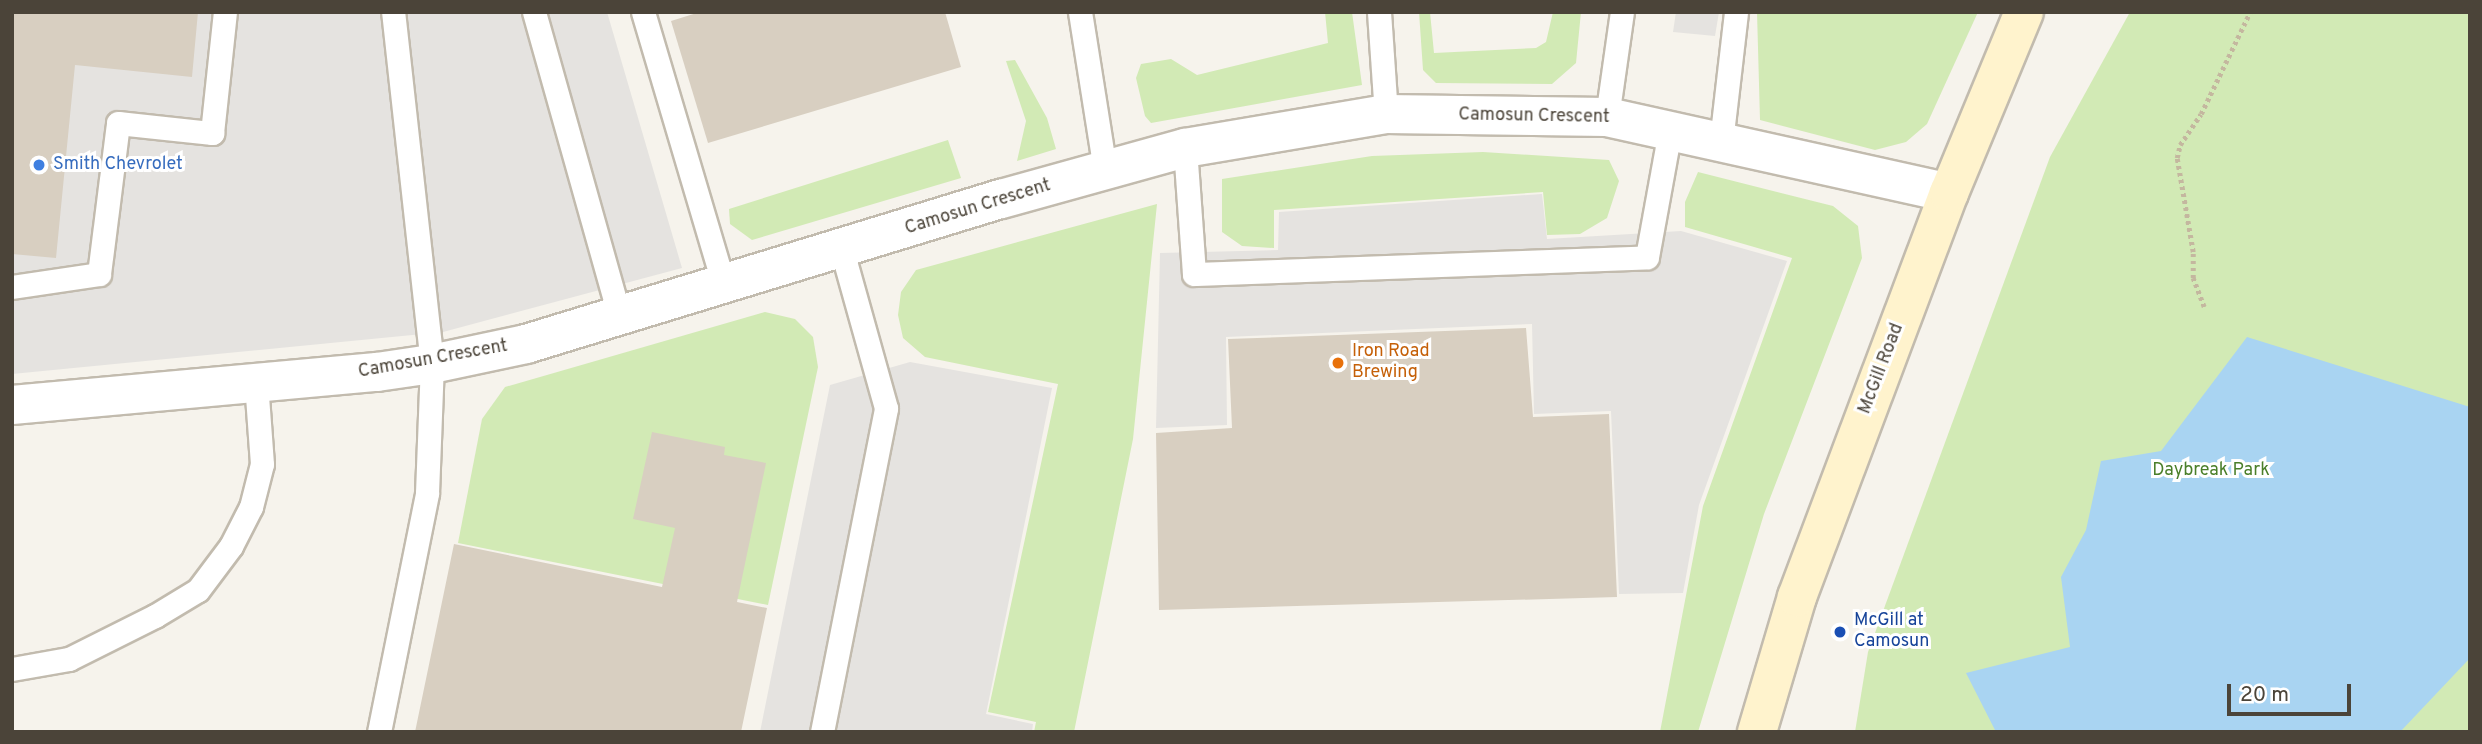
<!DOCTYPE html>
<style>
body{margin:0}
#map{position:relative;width:2482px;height:744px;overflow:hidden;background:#f6f3ec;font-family:Overpass,sans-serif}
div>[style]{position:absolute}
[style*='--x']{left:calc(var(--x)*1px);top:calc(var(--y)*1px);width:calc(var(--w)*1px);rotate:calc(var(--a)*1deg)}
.green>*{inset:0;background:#d2eab5}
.parking>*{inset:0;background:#e5e3e0}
.water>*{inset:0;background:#a9d4f2}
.building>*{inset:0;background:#d8cfc1}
.path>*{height:4.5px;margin-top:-2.25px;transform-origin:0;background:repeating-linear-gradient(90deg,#c4b79f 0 3.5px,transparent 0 7px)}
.roads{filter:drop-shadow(2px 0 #c2bbae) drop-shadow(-2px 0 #c2bbae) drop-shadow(0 2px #c2bbae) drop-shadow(0 -2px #c2bbae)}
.service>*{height:23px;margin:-11.5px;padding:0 11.5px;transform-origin:11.5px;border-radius:11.5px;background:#fff}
.minor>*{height:38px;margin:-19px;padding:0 19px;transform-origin:19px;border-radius:19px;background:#fff}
.secondary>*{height:38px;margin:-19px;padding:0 19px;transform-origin:19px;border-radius:19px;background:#fff3cd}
.dots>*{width:19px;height:19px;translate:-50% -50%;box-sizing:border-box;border:4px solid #fff;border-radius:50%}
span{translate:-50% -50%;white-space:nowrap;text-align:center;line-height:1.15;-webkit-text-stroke:6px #fff;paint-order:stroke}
.street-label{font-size:18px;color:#4b4439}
.shop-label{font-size:18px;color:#366cbe}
.left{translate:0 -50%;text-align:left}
.food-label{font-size:18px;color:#c56008}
.park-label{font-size:18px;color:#4a7f2a}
.transit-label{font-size:18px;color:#164399}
.frame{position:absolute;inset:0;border:14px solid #4b4439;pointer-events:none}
.scale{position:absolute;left:2227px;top:684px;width:124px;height:32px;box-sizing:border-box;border:4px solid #4b4439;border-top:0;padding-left:9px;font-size:21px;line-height:24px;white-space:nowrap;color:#4b4439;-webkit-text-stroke:5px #fff;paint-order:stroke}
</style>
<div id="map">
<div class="green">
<div style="clip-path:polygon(1325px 12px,1352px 12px,1362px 85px,1151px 123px,1145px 116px,1136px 78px,1141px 64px,1171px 59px,1197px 75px,1328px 43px)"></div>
<div style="clip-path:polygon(1419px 12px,1430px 12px,1434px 53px,1536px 48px,1546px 42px,1553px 12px,1581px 12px,1576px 63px,1552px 84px,1436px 83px,1423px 70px)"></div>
<div style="clip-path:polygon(1757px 12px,1978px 12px,1927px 124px,1906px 142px,1875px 150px,1760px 120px)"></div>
<div style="clip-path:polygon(2130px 12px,2470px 12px,2470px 732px,1855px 732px,1868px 652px,2050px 157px)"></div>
<div style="clip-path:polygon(1015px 60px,1047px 118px,1056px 149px,1017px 161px,1026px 121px,1006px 61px)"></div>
<div style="clip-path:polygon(948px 140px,961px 178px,752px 240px,730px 224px,729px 209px)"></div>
<div style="clip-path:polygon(1483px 152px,1609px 160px,1619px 181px,1607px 218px,1580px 234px,1547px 235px,1543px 192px,1274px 210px,1274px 248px,1242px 246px,1222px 232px,1222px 179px,1372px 156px)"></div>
<div style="clip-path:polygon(1698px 172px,1833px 206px,1858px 226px,1862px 258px,1764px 514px,1698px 732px,1660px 732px,1703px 506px,1792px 258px,1685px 227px,1685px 202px)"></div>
<div style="clip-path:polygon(1157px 204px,1133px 439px,1074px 732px,1034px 732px,1036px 722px,988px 712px,1058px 384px,925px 357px,903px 338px,898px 315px,901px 292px,916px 270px)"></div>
<div style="clip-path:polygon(765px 312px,795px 319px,813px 337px,818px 367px,768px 605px,458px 543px,482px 419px,505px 387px)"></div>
</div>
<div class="parking">
<div style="clip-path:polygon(12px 12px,607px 12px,682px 268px,443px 332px,12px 374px)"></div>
<div style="clip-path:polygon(1676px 12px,1719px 12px,1715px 36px,1673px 32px)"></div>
<div style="clip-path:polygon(1542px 194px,1547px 239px,1681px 231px,1787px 261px,1699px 505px,1683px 593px,1619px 594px,1611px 411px,1534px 414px,1532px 324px,1226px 337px,1227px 425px,1156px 428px,1160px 253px,1278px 250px,1279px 212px)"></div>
<div style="clip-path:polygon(910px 362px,1052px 388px,986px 714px,1033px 724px,1032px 732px,760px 732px,830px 385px)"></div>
</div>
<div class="water">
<div style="clip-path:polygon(2247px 337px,2470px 407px,2470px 658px,2400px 732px,1996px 732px,1966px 673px,2070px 647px,2061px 577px,2086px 530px,2101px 461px,2161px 451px)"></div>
</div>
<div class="building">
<div style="clip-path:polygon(12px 12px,198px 12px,192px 77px,75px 65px,56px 258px,12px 254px)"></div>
<div style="clip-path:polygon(700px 12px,945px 12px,961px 67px,708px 143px,671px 21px)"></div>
<div style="clip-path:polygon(1526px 328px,1533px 417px,1609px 414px,1617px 597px,1159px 610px,1156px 433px,1232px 428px,1228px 339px)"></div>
<div style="clip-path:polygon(652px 432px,725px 447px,724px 455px,766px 463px,737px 602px,767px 608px,741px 732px,415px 732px,454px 544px,662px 587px,675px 528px,633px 519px)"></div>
</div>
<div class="path">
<div style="--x:2204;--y:307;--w:31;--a:-111"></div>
<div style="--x:2193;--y:278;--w:26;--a:-90"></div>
<div style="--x:2193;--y:252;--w:95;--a:-99.7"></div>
<div style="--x:2177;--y:158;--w:13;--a:-77"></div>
<div style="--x:2180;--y:145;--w:37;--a:-56"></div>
<div style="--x:2201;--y:114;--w:113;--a:-64.3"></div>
</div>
<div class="roads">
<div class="service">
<div style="--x:534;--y:12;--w:315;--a:74.3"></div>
<div style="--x:643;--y:12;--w:285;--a:73.5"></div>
<div style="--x:1080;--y:12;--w:160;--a:81"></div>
<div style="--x:1379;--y:12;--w:102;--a:86.1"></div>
<div style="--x:1607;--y:117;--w:106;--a:-81.9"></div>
<div style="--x:1721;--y:142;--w:131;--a:-83.4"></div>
<div style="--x:1185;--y:148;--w:126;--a:85.9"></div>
<div style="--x:1194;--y:274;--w:453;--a:-2.1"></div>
<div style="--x:1647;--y:257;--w:129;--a:-79.7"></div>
<div style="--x:12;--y:287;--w:88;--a:-8.5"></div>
<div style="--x:99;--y:274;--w:152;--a:-82.8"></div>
<div style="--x:118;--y:123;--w:95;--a:6.1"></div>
<div style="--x:212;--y:133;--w:122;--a:-83.9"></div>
<div style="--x:12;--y:669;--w:58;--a:-10"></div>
<div style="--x:69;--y:659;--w:96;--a:-26.6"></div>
<div style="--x:155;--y:616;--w:50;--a:-31.2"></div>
<div style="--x:198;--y:590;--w:55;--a:-53.1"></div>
<div style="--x:231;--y:546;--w:44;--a:-62.9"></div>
<div style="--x:251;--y:507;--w:44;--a:-75.7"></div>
<div style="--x:262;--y:464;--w:81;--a:-94.2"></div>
<div style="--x:379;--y:732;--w:244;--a:-78.6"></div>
<div style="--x:427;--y:493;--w:129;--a:-87.8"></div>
<div style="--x:432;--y:364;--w:354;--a:-96.3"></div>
<div style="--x:822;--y:732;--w:330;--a:-78.8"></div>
<div style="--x:886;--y:408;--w:164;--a:-105.6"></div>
</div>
<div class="minor">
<div style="--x:12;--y:405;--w:366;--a:-5.2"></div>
<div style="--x:377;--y:372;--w:56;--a:-8.3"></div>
<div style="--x:432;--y:364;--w:96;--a:-12"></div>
<div style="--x:526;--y:344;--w:497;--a:-17"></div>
<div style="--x:1001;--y:199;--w:191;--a:-15.5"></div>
<div style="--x:1185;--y:148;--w:204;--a:-9.6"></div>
<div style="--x:1386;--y:114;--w:221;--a:0.8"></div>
<div style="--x:1607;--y:117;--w:350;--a:12.5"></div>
</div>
<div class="secondary">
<div style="--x:1757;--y:732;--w:141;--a:-73.5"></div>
<div style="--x:1797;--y:597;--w:432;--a:-69.4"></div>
<div style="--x:1949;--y:193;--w:196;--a:-67.5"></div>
</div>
</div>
<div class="dots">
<div style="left:39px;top:165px;background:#3f7fe0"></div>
<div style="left:1338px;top:363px;background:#e8710a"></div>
<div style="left:1840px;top:632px;background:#1a4fb4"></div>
</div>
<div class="street-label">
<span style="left:1534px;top:117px;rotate:1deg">Camosun Crescent</span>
<span style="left:978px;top:208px;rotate:-17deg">Camosun Crescent</span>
<span style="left:433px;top:360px;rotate:-10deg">Camosun Crescent</span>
<span style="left:1882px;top:369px;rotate:-69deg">McGill Road</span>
</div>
<div class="shop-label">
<span class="left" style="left:53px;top:165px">Smith Chevrolet</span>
</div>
<div class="food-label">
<span class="left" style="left:1352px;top:363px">Iron Road<br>Brewing</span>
</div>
<div class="park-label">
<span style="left:2211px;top:471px">Daybreak Park</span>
</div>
<div class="transit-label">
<span class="left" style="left:1854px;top:632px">McGill at<br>Camosun</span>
</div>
<div class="frame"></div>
<div class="scale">20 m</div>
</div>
